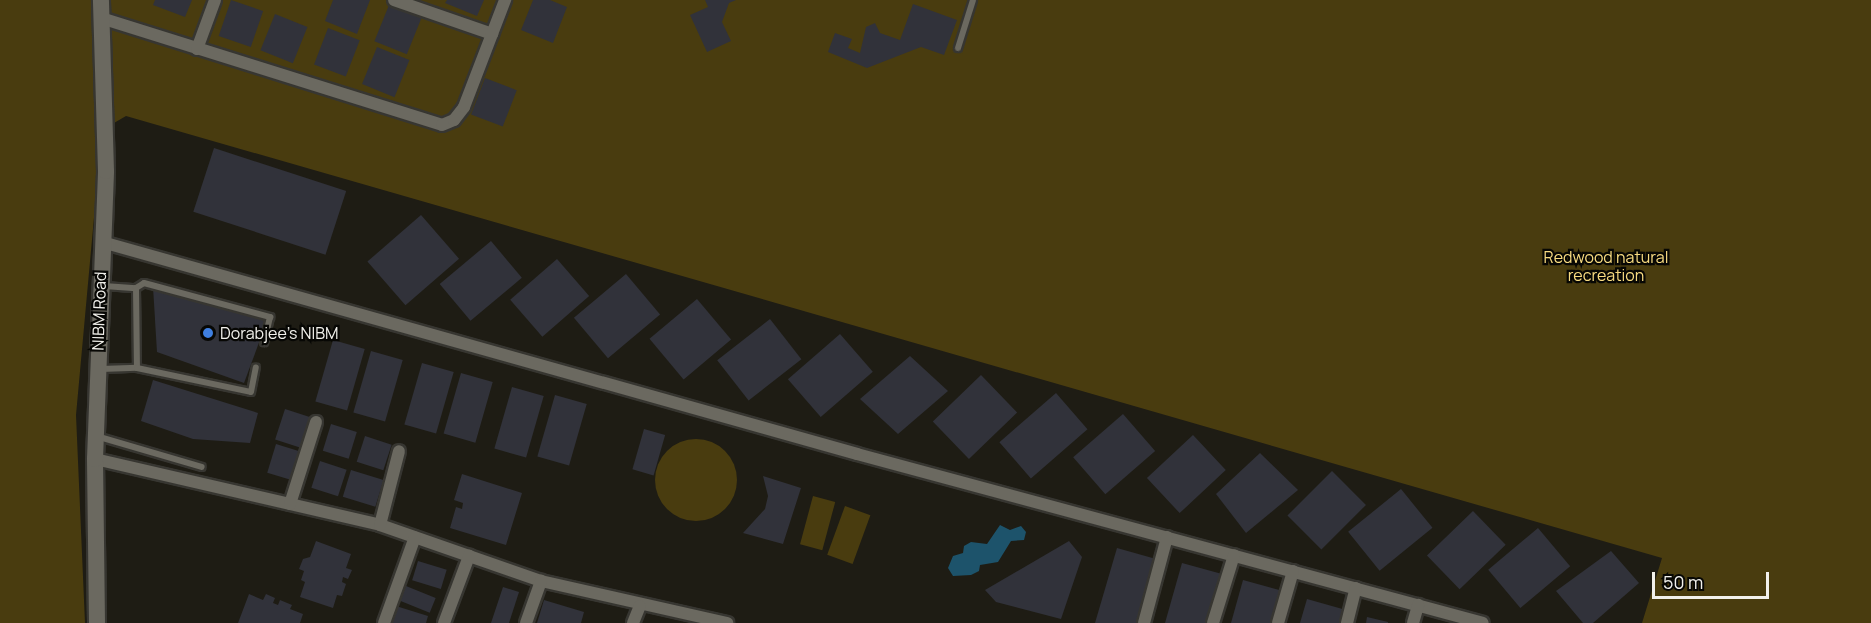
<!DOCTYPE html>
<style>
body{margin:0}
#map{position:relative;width:1871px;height:623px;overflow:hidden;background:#1e1c14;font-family:Manrope,sans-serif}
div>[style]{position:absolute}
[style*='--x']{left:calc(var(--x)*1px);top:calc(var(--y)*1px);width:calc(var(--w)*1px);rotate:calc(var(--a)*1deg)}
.green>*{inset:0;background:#493c0f;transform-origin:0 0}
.round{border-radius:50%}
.water>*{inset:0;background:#1d536b}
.building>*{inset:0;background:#31323a;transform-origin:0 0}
.roads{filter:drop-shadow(2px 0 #373631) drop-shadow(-2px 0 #373631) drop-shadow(0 2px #373631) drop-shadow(0 -2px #373631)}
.lane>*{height:6px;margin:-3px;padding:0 3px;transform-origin:3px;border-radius:3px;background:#6b6960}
.street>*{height:12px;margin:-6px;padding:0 6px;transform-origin:6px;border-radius:6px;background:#6b6960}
.secondary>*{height:16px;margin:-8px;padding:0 8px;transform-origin:8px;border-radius:8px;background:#6b6960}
.dots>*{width:16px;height:16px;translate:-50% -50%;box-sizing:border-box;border:3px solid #070704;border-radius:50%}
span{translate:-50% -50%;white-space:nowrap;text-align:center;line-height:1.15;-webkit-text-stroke:4.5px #070704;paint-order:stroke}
.park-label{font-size:16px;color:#f9dc81}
.street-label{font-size:16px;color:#f2f1ec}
.poi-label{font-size:16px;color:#f2f1ec}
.left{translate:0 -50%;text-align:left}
.scale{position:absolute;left:1652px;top:572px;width:117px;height:27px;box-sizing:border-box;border:3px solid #f2f1ec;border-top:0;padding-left:8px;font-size:18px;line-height:21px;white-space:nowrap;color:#f2f1ec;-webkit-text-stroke:4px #070704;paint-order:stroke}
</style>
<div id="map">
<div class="green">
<div style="clip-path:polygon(0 0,1871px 0,1871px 623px,1642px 623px,1662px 558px,126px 116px,102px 130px,76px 415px,85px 623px,0 623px)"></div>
<div class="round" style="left:655px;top:439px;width:82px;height:82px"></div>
<div style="left:813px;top:496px;width:23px;height:50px;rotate:15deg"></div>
<div style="left:845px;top:506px;width:27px;height:52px;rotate:20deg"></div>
</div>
<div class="water">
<div style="clip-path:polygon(1000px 525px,1010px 530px,1021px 526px,1026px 532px,1024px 540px,1011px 541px,998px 562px,980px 565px,979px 571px,971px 575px,953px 576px,948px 568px,953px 556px,963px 553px,964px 546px,971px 542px,987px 544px)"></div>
</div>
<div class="building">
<div style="clip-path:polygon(155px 0,192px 0,185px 17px,153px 5px)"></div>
<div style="left:231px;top:0;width:34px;height:38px;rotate:19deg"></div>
<div style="clip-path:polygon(333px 0,370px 0,357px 34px,325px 21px)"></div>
<div style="clip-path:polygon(447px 0,484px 0,477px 16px,445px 3px)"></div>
<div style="clip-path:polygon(533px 0,550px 0,567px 7px,553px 43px,521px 30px)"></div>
<div style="clip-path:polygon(705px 0,736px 0,729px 3px,722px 22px,731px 41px,707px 52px,690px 15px,708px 7px)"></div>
<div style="clip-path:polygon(913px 4px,957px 20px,944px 55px,921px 47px,867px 68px,828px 52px,835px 33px,852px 39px,848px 48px,860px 53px,866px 27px,875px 23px,880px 33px,900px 40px)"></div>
<div style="left:389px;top:5px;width:35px;height:39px;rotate:22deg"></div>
<div style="left:275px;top:14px;width:35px;height:39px;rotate:22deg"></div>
<div style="left:328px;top:28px;width:34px;height:39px;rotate:21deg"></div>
<div style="left:377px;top:47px;width:35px;height:40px;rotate:22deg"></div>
<div style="left:485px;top:78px;width:34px;height:39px;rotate:21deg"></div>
<div style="left:214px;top:148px;width:139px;height:67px;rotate:18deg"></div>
<div style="left:421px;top:215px;width:58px;height:71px;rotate:49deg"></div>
<div style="left:491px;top:241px;width:48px;height:67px;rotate:50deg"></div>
<div style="left:557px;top:259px;width:49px;height:62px;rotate:49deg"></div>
<div style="left:626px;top:274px;width:53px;height:68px;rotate:50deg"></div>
<div style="clip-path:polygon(153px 287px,267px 321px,244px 383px,157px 352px)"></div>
<div style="left:697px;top:299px;width:53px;height:62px;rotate:50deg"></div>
<div style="left:770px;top:319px;width:51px;height:67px;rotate:52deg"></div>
<div style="left:840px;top:334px;width:50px;height:69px;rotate:49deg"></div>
<div style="left:333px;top:340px;width:33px;height:64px;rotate:16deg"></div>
<div style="left:371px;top:351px;width:33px;height:64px;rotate:16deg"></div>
<div style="clip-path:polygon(910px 356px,948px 391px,898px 434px,860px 399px)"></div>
<div style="left:422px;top:363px;width:33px;height:64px;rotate:16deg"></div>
<div style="left:461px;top:373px;width:33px;height:63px;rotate:16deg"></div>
<div style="left:981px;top:375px;width:52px;height:67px;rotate:46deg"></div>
<div style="clip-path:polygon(153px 380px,258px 413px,250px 443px,193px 439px,141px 421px)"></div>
<div style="left:512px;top:387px;width:33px;height:64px;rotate:16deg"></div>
<div style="left:1056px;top:393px;width:48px;height:75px;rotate:49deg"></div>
<div style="left:555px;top:395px;width:33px;height:64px;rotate:16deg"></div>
<div style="left:285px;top:409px;width:26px;height:32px;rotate:18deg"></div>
<div style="left:1123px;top:414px;width:49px;height:66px;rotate:49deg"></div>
<div style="left:331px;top:424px;width:27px;height:28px;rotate:17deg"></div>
<div style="left:644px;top:429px;width:22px;height:42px;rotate:16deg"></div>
<div style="left:1193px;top:435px;width:48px;height:63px;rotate:47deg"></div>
<div style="left:365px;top:436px;width:28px;height:27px;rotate:18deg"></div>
<div style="left:276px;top:444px;width:27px;height:30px;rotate:17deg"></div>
<div style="clip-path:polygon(1260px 453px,1298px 490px,1246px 533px,1216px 494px)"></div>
<div style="left:320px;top:461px;width:28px;height:28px;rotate:18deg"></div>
<div style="left:351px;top:470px;width:34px;height:28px;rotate:17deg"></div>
<div style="left:1332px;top:471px;width:48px;height:63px;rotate:45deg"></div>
<div style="clip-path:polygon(462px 474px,522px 493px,506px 545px,450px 528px,456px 507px,462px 509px,463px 503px,454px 500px)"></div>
<div style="clip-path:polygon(763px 476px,801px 488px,783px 544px,743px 533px,765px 509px,768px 496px)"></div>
<div style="left:1401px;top:489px;width:50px;height:68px;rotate:51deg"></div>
<div style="left:1473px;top:511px;width:47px;height:64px;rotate:46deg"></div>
<div style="left:1538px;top:528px;width:50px;height:65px;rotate:50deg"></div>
<div style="clip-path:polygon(316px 541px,351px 554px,346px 568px,352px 570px,348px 579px,343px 577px,342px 582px,346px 584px,342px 596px,337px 595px,333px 608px,300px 597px,305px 582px,301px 580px,304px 571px,299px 569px,303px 559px,310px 557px)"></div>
<div style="clip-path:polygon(1069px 541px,1082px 557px,1061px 619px,996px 602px,985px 590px)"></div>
<div style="clip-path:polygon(1117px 548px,1156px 559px,1138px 623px,1095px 623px)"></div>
<div style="clip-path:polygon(1611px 551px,1639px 583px,1593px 623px,1583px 623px,1556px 591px)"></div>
<div style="left:418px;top:561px;width:30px;height:20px;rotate:17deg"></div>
<div style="clip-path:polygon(1182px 563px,1222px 574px,1208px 623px,1165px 623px)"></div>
<div style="clip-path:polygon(1243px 580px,1283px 591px,1274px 623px,1231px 623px)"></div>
<div style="left:406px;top:586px;width:32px;height:16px;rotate:22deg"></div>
<div style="clip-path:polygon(503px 587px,519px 592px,509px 623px,491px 623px)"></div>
<div style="clip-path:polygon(249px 594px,263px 600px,266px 594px,275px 598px,273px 603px,278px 605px,280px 600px,292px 605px,290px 609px,303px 614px,300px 623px,238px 623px)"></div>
<div style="clip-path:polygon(1307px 599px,1346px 610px,1342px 623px,1300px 623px)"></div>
<div style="clip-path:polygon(544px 600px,584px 612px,581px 623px,537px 623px)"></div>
<div style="clip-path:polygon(396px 606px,428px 616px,426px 623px,391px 623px)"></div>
<div style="clip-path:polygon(1367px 617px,1388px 622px,1388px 623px,1366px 623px)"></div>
</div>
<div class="roads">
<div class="lane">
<div style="--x:958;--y:48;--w:50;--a:-72.6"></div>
<div style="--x:104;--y:286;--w:32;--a:4"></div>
<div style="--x:136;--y:288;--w:9;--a:-32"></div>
<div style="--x:144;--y:283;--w:131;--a:15.1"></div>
<div style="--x:270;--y:317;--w:26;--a:103"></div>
<div style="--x:136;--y:288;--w:80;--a:89.3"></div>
<div style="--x:101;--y:369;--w:36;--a:-2"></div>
<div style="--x:137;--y:368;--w:116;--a:11.9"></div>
<div style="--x:251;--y:392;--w:25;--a:-79"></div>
<div style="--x:96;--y:436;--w:110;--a:16.3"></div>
</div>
<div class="street">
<div style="--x:394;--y:0;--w:104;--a:19.1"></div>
<div style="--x:101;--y:18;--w:357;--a:17.4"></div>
<div style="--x:442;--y:125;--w:13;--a:-23"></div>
<div style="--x:454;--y:120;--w:16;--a:-52"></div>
<div style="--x:464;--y:107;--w:115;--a:-69"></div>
<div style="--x:197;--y:49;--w:52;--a:-69.8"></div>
<div style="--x:102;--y:242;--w:784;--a:15.68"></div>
<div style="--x:857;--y:454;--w:648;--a:15.11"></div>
<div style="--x:95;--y:459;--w:293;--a:13"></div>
<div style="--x:380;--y:525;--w:170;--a:19.2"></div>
<div style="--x:541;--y:581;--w:191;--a:12.7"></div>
<div style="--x:290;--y:504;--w:86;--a:-72.4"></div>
<div style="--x:380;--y:525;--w:76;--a:-75.6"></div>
<div style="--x:384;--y:623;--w:91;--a:-70.2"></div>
<div style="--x:444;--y:623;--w:72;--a:-69.5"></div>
<div style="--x:526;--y:623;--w:45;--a:-70.3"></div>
<div style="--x:633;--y:623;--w:18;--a:-68"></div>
<div style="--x:1144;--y:623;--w:89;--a:-75"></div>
<div style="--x:1213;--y:623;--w:71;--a:-72.8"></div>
<div style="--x:1278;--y:623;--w:54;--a:-73.9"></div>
<div style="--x:1347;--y:623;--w:36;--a:-76"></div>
<div style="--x:1413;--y:623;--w:19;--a:-74"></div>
</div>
<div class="secondary">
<div style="--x:97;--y:623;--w:164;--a:-90.7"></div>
<div style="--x:95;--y:459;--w:288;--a:-87.8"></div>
<div style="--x:106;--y:171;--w:171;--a:-91.7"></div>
</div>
</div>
<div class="dots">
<div style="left:208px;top:333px;background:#3f7fe0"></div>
</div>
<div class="park-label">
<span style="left:1606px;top:266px">Redwood natural<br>recreation</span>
</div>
<div class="street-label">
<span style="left:99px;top:311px;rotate:-88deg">NIBM Road</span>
</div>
<div class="poi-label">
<span class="left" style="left:220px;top:333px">Dorabjee's NIBM</span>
</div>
<div class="scale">50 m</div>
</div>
